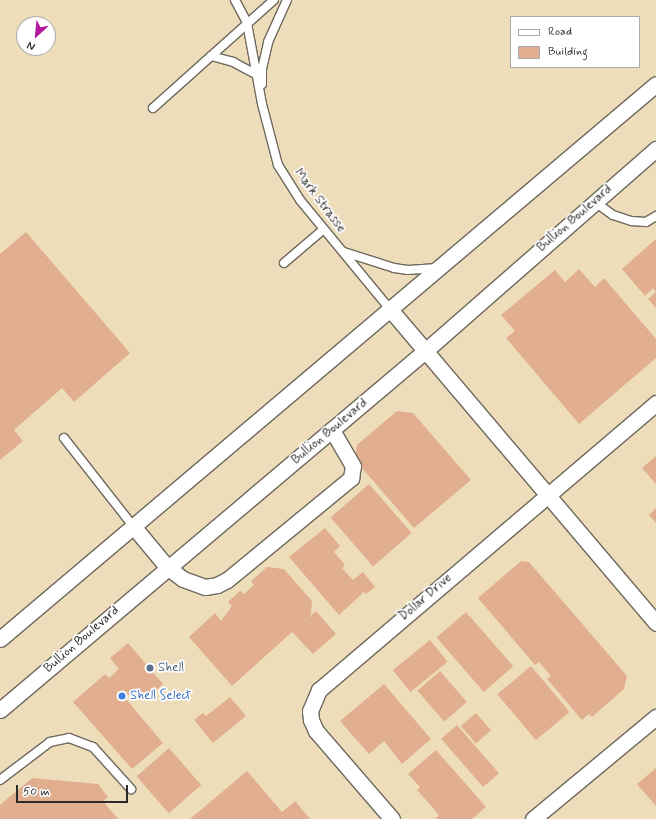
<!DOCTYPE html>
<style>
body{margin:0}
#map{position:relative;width:656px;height:819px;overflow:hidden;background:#eeddba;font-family:Mynerve,sans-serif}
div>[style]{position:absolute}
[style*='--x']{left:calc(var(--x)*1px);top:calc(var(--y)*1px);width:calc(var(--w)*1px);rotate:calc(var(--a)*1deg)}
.building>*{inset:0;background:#e1af8f;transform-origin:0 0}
.roads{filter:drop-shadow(1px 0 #6f695d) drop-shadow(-1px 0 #6f695d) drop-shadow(0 1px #6f695d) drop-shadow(0 -1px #6f695d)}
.service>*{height:8px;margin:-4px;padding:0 4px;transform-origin:4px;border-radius:4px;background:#fff}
.minor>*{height:15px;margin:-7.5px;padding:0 7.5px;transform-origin:7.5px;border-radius:7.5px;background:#fff}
.dots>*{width:11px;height:11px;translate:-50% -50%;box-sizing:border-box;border:2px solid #fff;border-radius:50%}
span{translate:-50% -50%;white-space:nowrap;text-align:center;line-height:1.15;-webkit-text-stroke:3.5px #fff;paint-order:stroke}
.street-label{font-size:13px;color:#2b2b2b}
.service-label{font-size:13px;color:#4e5e75}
.left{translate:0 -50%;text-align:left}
.shop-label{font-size:13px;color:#366cbe}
.legend{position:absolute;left:510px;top:16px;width:130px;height:52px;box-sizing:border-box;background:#fff;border:1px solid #aaa;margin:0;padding:5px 7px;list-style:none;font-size:12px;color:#2b2b2b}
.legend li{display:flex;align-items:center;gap:8px;height:20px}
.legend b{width:20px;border:1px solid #aaa}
.north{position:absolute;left:16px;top:16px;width:40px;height:40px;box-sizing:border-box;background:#fff;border:1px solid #aaa;border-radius:50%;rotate:207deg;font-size:11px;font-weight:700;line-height:16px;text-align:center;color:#2b2b2b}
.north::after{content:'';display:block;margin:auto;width:14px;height:18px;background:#b5179e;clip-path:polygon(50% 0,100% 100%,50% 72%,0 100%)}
.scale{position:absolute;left:16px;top:785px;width:112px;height:18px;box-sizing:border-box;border:2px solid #2b2b2b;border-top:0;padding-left:5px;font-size:12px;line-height:14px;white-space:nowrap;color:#2b2b2b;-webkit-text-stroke:3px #fff;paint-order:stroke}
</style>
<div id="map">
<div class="building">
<div style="clip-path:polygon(26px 232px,130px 353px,74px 402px,62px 388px,14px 430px,23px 441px,0 460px,0 254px)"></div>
<div style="clip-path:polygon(656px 239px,656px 308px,648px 299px,656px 292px,653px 288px,645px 296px,622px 269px)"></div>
<div style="clip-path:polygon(579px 269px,595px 287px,604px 278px,656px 339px,656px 358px,579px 424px,506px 338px,515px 331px,501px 315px,555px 270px,565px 282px)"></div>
<div style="clip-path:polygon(397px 411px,413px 413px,471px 480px,414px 528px,355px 460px,357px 445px)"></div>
<div style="clip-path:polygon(656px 456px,656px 484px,642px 468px)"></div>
<div style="left:369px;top:484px;width:65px;height:51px;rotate:49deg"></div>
<div style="clip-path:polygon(656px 508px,656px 523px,649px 515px)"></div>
<div style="clip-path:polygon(325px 528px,340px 546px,334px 552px,345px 565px,342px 568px,353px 580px,363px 572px,375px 587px,366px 594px,364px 592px,339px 615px,289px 557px)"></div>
<div style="clip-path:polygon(521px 561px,529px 562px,627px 676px,624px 689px,592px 717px,589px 714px,582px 720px,547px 679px,551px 676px,539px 662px,535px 665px,478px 598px)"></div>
<div style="clip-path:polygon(267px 567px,284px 569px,312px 601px,311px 615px,295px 630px,316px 611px,336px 634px,313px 654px,292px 632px,232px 686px,189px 637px,215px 613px,221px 621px,232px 606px,228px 602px,240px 591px,244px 594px,254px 585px,251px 581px)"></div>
<div style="left:466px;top:612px;width:72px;height:39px;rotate:49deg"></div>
<div style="left:430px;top:640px;width:28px;height:48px;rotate:51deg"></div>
<div style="clip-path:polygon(128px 643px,163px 684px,146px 699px,136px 688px,125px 698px,163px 743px,132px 769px,73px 702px,105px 674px,109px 678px,119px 669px,110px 658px)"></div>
<div style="left:531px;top:666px;width:60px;height:44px;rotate:50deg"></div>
<div style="left:440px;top:671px;width:41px;height:30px;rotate:49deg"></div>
<div style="clip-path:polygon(384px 684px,431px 739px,402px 764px,384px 741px,369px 754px,340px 721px)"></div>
<div style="clip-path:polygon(230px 697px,246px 716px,213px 743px,194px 720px,203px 713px,206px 716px)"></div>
<div style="left:476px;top:713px;width:23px;height:20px;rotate:49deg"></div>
<div style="left:457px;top:725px;width:64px;height:21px;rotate:49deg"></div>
<div style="left:169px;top:748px;width:49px;height:43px;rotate:49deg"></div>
<div style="clip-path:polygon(436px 750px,486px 807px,472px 819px,435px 819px,439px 815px,417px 790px,420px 787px,408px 774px)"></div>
<div style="clip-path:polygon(656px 768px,656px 806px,637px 784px)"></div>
<div style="clip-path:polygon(247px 771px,282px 812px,295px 801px,310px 819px,190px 819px)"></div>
<div style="clip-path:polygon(32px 778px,98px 784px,108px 797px,103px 801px,118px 819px,0 819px,0 805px)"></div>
</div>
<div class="roads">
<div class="service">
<div style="--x:235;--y:0;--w:26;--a:62"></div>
<div style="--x:247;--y:23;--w:82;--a:79.5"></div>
<div style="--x:262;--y:104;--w:63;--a:75.3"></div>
<div style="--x:278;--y:165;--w:41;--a:57.8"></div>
<div style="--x:300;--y:200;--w:140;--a:50.5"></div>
<div style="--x:211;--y:56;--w:23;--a:15"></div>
<div style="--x:233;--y:62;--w:26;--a:28"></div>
<div style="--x:262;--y:84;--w:15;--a:-90"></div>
<div style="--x:262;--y:69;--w:28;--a:-77"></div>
<div style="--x:268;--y:42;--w:46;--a:-65.7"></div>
<div style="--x:153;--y:108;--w:162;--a:-41.8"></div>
<div style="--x:595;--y:202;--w:22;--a:36"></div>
<div style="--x:613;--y:215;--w:20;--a:18"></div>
<div style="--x:632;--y:221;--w:14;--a:4"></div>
<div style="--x:646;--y:222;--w:12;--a:-31"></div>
<div style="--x:344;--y:252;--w:52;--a:17.7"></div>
<div style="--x:394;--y:268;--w:14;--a:8"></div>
<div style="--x:408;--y:270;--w:29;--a:-4"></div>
<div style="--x:284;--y:263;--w:52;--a:-40.4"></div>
<div style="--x:64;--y:438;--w:112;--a:51.9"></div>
<div style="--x:0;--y:780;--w:63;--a:-37.2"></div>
<div style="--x:50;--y:742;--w:19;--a:-12"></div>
<div style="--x:69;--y:738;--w:26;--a:21"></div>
<div style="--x:93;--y:747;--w:57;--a:47.9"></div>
</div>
<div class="minor">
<div style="--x:389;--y:308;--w:413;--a:49.7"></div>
<div style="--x:133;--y:526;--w:53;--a:50.3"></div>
<div style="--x:167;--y:567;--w:20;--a:37"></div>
<div style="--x:183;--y:579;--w:23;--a:20"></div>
<div style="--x:205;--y:587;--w:12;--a:-9"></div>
<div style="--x:217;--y:585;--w:11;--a:-27"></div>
<div style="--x:227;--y:580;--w:161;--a:-39.4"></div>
<div style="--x:351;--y:478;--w:12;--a:-81"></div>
<div style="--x:353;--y:466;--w:42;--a:-120.3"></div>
<div style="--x:0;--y:639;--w:859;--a:-40.23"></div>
<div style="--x:0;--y:710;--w:556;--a:-40.19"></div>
<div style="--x:425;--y:351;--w:307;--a:-41.2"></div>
<div style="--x:392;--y:819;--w:116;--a:-130.8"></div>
<div style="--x:316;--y:731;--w:12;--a:-114"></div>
<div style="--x:311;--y:720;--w:9;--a:-96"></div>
<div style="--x:310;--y:711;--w:23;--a:-67"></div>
<div style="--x:319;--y:690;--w:443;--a:-40.4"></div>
<div style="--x:533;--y:819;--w:160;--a:-39.7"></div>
</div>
</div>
<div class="dots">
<div style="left:150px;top:668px;background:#5c6f8a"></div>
<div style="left:122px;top:696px;background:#3f7fe0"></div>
</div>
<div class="street-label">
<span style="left:319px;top:201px;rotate:53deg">Mark Strasse</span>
<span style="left:575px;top:219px;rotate:-41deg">Bullion Boulevard</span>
<span style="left:330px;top:432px;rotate:-40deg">Bullion Boulevard</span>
<span style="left:426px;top:598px;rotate:-41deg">Dollar Drive</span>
<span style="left:82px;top:640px;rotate:-41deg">Bullion Boulevard</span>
</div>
<div class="service-label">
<span class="left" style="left:158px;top:668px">Shell</span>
</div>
<div class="shop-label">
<span class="left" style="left:130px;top:696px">Shell Select</span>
</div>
<ul class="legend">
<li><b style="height:5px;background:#fff"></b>Road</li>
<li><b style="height:11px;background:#e1af8f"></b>Building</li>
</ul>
<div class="north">N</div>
<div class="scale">50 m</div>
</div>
